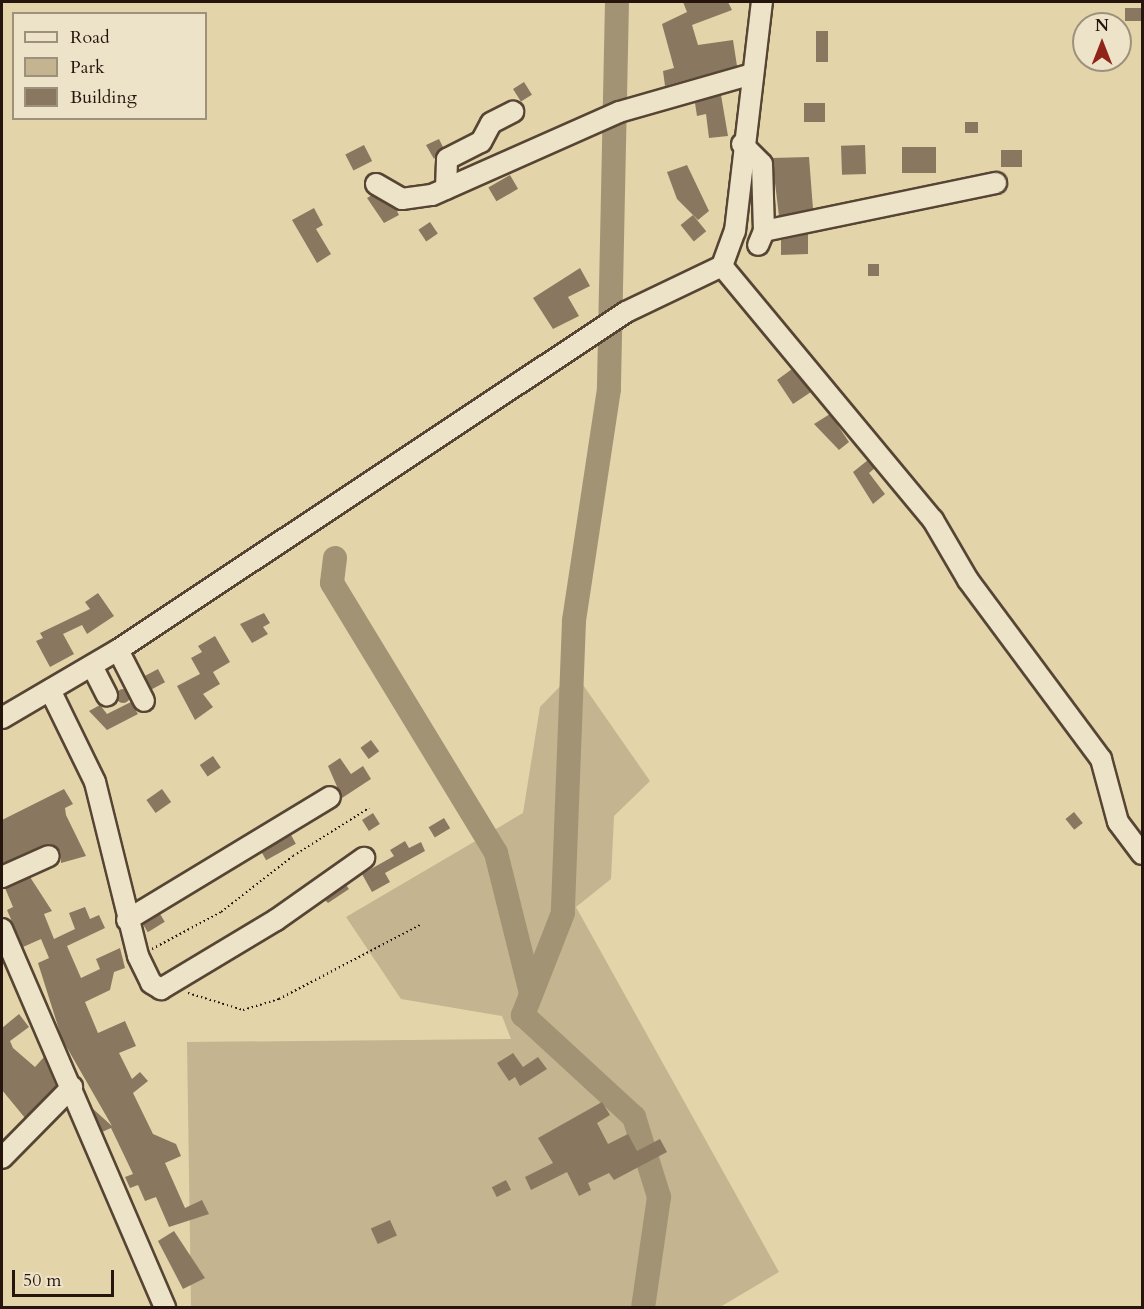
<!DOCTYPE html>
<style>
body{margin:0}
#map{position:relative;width:1144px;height:1309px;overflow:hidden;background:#e4d4aa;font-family:Cardo,serif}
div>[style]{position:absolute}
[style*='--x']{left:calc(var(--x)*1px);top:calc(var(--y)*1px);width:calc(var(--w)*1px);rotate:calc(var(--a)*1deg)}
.green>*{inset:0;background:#c4b48f}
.river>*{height:24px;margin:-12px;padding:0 12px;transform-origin:12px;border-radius:12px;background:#a39375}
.building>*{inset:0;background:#89785f;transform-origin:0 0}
.round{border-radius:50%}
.path>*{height:2px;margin-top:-1px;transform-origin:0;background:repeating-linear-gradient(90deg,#26150d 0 1.5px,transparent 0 4.5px)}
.roads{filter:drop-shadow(2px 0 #564534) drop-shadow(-2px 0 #564534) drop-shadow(0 2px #564534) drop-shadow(0 -2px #564534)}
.minor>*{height:20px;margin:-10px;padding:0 10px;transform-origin:10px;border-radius:10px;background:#ede3c8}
span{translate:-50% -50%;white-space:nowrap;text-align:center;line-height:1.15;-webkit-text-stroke:4.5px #ede3c8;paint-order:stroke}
.frame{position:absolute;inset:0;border:3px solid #26150d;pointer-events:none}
.legend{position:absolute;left:12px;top:12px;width:195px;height:108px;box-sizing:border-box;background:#ede3c8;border:2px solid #9d917d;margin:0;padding:8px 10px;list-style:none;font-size:18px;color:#26150d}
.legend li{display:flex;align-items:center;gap:12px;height:30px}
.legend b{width:30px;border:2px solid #9d917d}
.north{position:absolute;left:1072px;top:12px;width:60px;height:60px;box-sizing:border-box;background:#ede3c8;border:2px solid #9d917d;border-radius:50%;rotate:0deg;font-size:16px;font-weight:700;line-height:24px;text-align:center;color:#26150d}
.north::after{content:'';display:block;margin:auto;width:21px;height:27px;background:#8f2418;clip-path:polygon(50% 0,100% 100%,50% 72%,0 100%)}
.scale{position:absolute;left:12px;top:1270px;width:102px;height:27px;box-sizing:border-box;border:3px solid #26150d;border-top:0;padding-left:8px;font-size:18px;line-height:21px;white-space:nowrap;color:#26150d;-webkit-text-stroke:4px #ede3c8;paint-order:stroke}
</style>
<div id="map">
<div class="green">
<div style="clip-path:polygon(574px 672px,650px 781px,614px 816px,611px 879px,576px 907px,779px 1272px,720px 1307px,191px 1307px,187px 1042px,511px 1039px,502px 1016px,401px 999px,346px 917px,523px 813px,540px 707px)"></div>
</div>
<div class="river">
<div style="--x:617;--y:2;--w:387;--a:91.2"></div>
<div style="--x:609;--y:389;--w:235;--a:98.6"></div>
<div style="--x:574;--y:621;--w:292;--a:92.2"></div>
<div style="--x:563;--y:913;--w:110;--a:111.4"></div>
<div style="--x:523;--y:1015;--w:151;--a:42.6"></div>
<div style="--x:634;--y:1117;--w:84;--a:72.6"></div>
<div style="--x:659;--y:1197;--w:112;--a:98.2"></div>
<div style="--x:335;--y:558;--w:25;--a:97"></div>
<div style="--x:332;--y:583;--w:316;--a:58.7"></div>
<div style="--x:496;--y:853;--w:144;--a:76"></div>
</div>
<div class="building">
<div style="clip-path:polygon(683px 2px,728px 2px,732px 10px,692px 25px,698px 45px,733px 40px,737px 66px,665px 86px,663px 71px,674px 68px,662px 24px,687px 12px)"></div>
<div style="left:1125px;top:8px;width:18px;height:13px"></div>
<div style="left:816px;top:31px;width:12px;height:31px"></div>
<div style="left:524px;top:82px;width:15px;height:13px;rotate:58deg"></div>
<div style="clip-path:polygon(721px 95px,728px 136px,709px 138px,706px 114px,697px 116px,695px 103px)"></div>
<div style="left:804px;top:103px;width:21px;height:19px"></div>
<div style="left:965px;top:122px;width:13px;height:11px"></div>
<div style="clip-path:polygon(439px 139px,443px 147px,434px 159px,426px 145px)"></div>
<div style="left:364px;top:145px;width:18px;height:21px;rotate:63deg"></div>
<div style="left:865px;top:145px;width:29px;height:24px;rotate:88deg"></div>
<div style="left:902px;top:147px;width:34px;height:26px"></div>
<div style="left:1001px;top:150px;width:21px;height:17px"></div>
<div style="clip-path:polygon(809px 157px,813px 209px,779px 216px,772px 158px)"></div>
<div style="clip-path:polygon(687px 165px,709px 211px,698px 220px,677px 199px,667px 172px)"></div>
<div style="left:510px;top:175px;width:16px;height:25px;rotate:60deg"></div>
<div style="clip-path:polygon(372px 195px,396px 209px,399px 215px,384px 223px,367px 198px)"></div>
<div style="clip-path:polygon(314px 208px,323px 225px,316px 229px,331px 254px,317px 263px,292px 220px)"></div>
<div style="left:693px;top:215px;width:21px;height:16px;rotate:51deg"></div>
<div style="left:430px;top:222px;width:14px;height:14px;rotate:56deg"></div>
<div style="clip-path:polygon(808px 234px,808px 254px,781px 255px,781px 240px)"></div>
<div style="left:868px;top:264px;width:11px;height:12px"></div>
<div style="clip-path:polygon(580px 268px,590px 286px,568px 297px,579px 316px,553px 329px,533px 298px)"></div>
<div style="clip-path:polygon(792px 369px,811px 392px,793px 404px,777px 380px)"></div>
<div style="clip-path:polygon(830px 414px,849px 442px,839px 450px,814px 424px)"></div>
<div style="clip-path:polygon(868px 460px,875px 468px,869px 473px,885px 494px,873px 504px,853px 472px)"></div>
<div style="clip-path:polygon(98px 593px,114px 616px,87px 634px,82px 625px,63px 634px,74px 654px,50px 667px,36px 641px,43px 638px,40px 633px,90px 609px,85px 602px)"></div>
<div style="clip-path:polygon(264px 613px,270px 623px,263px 627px,268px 634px,252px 643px,240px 624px)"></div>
<div style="clip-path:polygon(215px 636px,230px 662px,213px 672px,220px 684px,203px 694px,213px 707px,195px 720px,177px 686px,200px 674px,191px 658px,202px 652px,198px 646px)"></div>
<div style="left:158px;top:669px;width:15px;height:15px;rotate:62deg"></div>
<div class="round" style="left:116px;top:689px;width:14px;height:14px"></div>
<div style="clip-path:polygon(131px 702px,138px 714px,107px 730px,89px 711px,100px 705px,107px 714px)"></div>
<div style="left:371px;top:740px;width:14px;height:13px;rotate:54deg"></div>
<div style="left:213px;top:756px;width:14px;height:16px;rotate:56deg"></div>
<div style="clip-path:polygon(340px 758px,351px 774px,363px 766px,371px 779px,342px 798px,328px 766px)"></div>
<div style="clip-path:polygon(64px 789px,73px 804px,65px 808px,66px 815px,86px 856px,61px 863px,60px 851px,50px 844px,3px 863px,2px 820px)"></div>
<div style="left:162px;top:789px;width:16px;height:19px;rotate:55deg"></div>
<div style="left:1074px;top:812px;width:14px;height:11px;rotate:51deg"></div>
<div style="left:373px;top:813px;width:13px;height:13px;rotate:58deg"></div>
<div style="left:444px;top:818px;width:12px;height:18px;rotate:59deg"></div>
<div style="left:291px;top:835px;width:10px;height:34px;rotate:61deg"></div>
<div style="clip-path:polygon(405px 841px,409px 848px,421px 842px,425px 851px,385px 873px,390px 882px,372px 892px,362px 874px,394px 856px,390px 850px)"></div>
<div style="clip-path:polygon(30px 877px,52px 911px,44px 914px,54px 939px,75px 929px,69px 913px,85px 907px,90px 919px,99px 915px,105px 928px,67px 946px,81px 978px,100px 969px,96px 959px,120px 948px,125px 968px,114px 972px,110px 990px,85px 1002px,98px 1033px,125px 1021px,136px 1046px,119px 1053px,132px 1079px,140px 1072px,148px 1081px,133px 1093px,153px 1134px,176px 1144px,181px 1156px,165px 1163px,185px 1208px,202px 1200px,209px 1214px,169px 1227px,156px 1197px,145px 1201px,138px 1185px,130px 1188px,125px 1177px,133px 1174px,123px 1153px,111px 1128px,102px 1132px,92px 1108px,112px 1126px,62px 1039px,38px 963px,49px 958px,41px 939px,23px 947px,7px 910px,13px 907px,5px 888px)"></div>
<div style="clip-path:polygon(346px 885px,349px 889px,328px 903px,325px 900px)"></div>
<div style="left:160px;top:914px;width:9px;height:20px;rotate:58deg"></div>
<div style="clip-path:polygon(19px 1014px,29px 1027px,10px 1041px,13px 1048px,35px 1067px,44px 1057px,56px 1086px,25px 1118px,2px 1090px,2px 1028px)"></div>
<div style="clip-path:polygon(513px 1053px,523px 1067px,538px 1057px,547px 1069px,520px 1086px,515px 1077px,509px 1081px,497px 1063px)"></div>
<div style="clip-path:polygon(602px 1102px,610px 1115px,597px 1123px,608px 1144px,628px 1134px,637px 1151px,660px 1139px,667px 1152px,614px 1180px,609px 1173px,588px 1183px,591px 1190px,579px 1196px,567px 1172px,531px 1190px,525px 1177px,553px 1163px,538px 1138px)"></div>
<div style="left:506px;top:1180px;width:11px;height:16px;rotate:63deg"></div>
<div style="left:390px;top:1220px;width:17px;height:21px;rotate:66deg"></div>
<div style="clip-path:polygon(174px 1231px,205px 1278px,183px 1289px,158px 1241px)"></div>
</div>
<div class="path">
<div style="--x:152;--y:949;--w:78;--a:-28.2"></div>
<div style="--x:221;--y:912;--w:91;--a:-37.9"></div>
<div style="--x:293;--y:856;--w:90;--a:-32.3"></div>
<div style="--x:188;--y:993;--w:58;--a:17.2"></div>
<div style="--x:243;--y:1010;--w:38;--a:-17"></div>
<div style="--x:279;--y:999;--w:161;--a:-27.7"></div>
</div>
<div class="roads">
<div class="minor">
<div style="--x:742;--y:144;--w:28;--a:45"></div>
<div style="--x:762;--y:164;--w:67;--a:88.3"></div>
<div style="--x:764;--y:231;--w:15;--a:113"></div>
<div style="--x:376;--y:184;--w:30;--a:30"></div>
<div style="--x:402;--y:199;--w:30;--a:-8"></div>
<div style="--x:432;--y:195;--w:205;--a:-23.9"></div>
<div style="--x:619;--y:112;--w:138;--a:-15.9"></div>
<div style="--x:446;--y:189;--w:30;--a:-88"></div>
<div style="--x:447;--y:159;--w:38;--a:-27"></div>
<div style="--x:481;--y:142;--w:21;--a:-62"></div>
<div style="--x:491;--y:123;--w:25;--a:-27"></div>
<div style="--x:764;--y:231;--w:237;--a:-11.7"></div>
<div style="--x:722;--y:266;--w:330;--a:50.3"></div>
<div style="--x:933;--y:520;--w:69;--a:59.7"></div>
<div style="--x:968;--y:580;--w:223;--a:53.4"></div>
<div style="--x:1101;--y:759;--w:65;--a:74.9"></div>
<div style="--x:1118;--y:822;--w:40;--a:53"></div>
<div style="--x:118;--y:650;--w:57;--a:63"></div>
<div style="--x:92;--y:666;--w:33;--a:63"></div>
<div style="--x:50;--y:690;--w:102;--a:63.9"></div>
<div style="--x:95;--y:782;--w:179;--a:76.1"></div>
<div style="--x:138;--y:956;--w:30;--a:64"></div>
<div style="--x:151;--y:983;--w:12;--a:31"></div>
<div style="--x:161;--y:989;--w:134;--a:-31"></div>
<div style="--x:276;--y:920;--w:108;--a:-35.2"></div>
<div style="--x:2;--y:718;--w:134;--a:-30.4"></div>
<div style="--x:118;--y:650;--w:610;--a:-33.64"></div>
<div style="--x:626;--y:312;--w:106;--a:-25.6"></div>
<div style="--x:722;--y:266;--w:37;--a:-70"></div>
<div style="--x:735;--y:231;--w:231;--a:-83.3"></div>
<div style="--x:2;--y:877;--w:51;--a:-24.1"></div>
<div style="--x:127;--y:920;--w:237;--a:-31.2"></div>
<div style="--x:2;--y:929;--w:413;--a:66.7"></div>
<div style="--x:2;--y:1158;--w:100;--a:-45.4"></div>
</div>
</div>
<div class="frame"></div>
<ul class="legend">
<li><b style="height:8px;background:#ede3c8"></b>Road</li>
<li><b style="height:16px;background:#c4b48f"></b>Park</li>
<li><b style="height:16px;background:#89785f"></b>Building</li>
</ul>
<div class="north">N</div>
<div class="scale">50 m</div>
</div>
